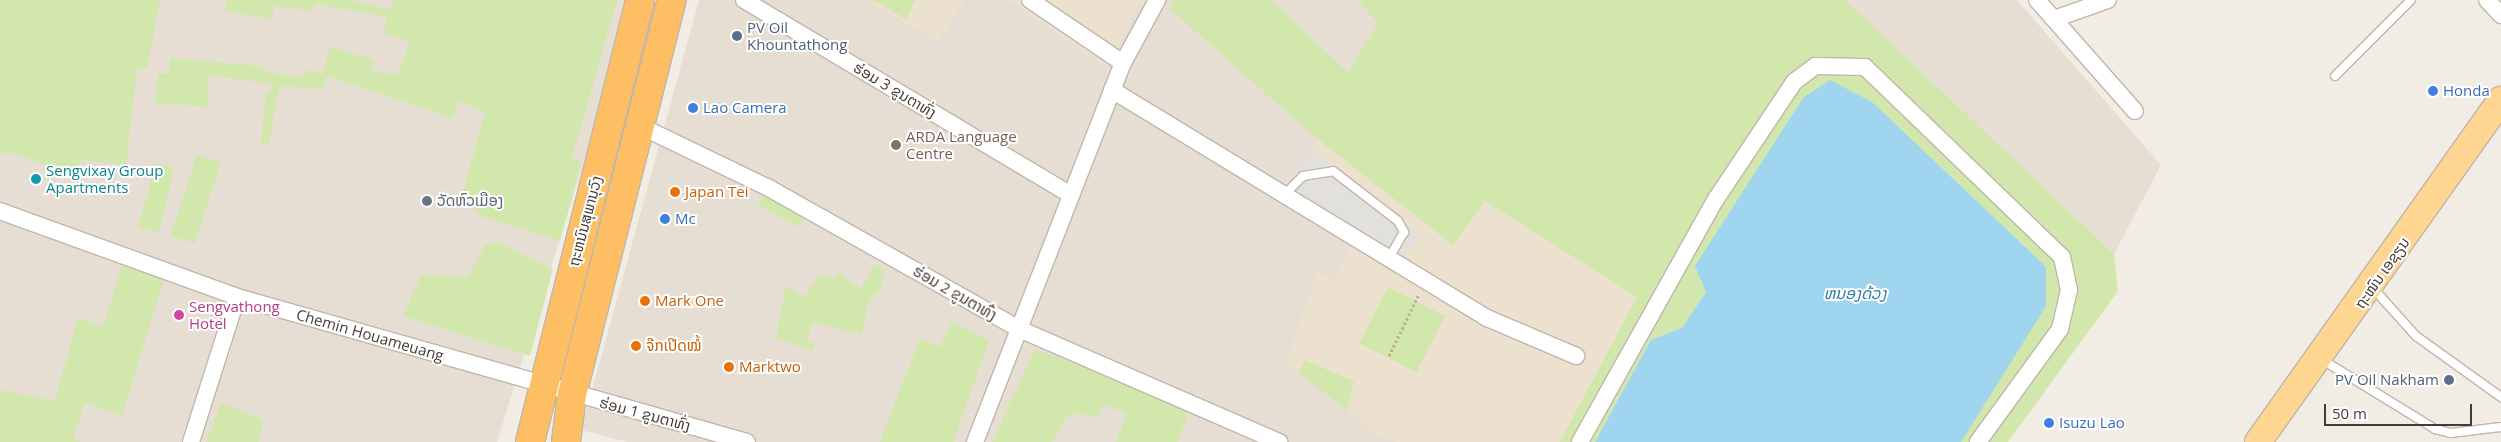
<!DOCTYPE html>
<meta charset="utf-8">
<style>
body{margin:0}
#map{position:relative;width:2501px;height:442px;overflow:hidden;background:#f2ede4;font-family:"Open Sans","Noto Sans Lao",sans-serif}
div>[style]{position:absolute}
[style*='--x']{left:calc(var(--x)*1px);top:calc(var(--y)*1px);width:calc(var(--w)*1px);rotate:calc(var(--a)*1deg)}
.residential>*{inset:0;background:#e6ded2}
.education>*{inset:0;background:#ebe1ce}
.green>*{inset:0;background:#d1e7ac;transform-origin:0 0}
.parking>*{inset:0;background:#e2e0dc}
.water>*{inset:0;background:#9fd5ef}
.path>*{height:3px;margin-top:-1.5px;transform-origin:0;background:repeating-linear-gradient(90deg,#bfae98 0 2.5px,transparent 0 5px)}
.roads{filter:drop-shadow(1px 0 #c0b6aa) drop-shadow(-1px 0 #c0b6aa) drop-shadow(0 1px #c0b6aa) drop-shadow(0 -1px #c0b6aa)}
.lane>*{height:8px;margin:-4px;padding:0 4px;transform-origin:4px;border-radius:4px;background:#fff}
.street>*{height:16px;margin:-8px;padding:0 8px;transform-origin:8px;border-radius:8px;background:#fff}
.primary>*{height:26px;margin:-13px;padding:0 13px;transform-origin:13px;border-radius:13px;background:#fed691}
.highway>*{height:28px;margin:-14px;padding:0 14px;transform-origin:14px;border-radius:14px;background:#fdbe64}
.dots>*{width:14px;height:14px;translate:-50% -50%;box-sizing:border-box;border:2px solid #fff;border-radius:50%}
span{translate:-50% -50%;white-space:nowrap;text-align:center;line-height:1.15;-webkit-text-stroke:4px #fff;paint-order:stroke}
.service-label{font-size:15px;color:#4e5e75}
.left{translate:0 -50%;text-align:left}
.right{translate:-100% -50%;text-align:right}
.street-label{font-size:15px;color:#443c34}
.shop-label{font-size:15px;color:#366cbe}
.education-label{font-size:15px;color:#785e54}
.culture-label{font-size:15px;color:#0d838f}
.food-label{font-size:15px;color:#c56008}
.worship-label{font-size:15px;color:#5b616d}
.hotel-label{font-size:15px;color:#b23c85}
.water-label{font-size:16px;color:#2d7da7;font-style:italic}
.scale{position:absolute;left:2324px;top:404px;width:148px;height:22px;box-sizing:border-box;border:2px solid #443c34;border-top:0;padding-left:6px;font-size:15px;line-height:18px;white-space:nowrap;color:#443c34;-webkit-text-stroke:4px #fff;paint-order:stroke}
</style>
<div id="map">
<div class="residential">
<div style="clip-path:polygon(0 0,634px 0,497px 442px,0 442px)"></div>
<div style="clip-path:polygon(699px 0,2017px 0,2161px 165px,2114px 254px,1887px 44px,1571px 442px,627px 442px,581px 430px)"></div>
</div>
<div class="education">
<div style="clip-path:polygon(867px 0,965px 0,938px 42px)"></div>
<div style="clip-path:polygon(1008px 0,1141px 0,1108px 68px)"></div>
<div style="clip-path:polygon(1319px 140px,1453px 245px,1485px 201px,1637px 297px,1560px 442px,1396px 442px,1380px 436px,1286px 361px,1317px 273px,1333px 282px,1352px 244px,1274px 200px)"></div>
</div>
<div class="green">
<div style="clip-path:polygon(0 0,160px 0,147px 68px,137px 68px,126px 165px,81px 160px,76px 175px,11px 153px,0 154px)"></div>
<div style="clip-path:polygon(227px 0,350px 0,391px 10px,393px 0,617px 0,572px 158px,581px 162px,560px 241px,480px 216px,463px 192px,485px 113px,460px 101px,452px 118px,327px 76px,322px 89px,279px 86px,269px 144px,261px 144px,266px 91px,271px 92px,271px 84px,208px 75px,209px 107px,155px 103px,158px 74px,169px 74px,171px 58px,263px 66px,263px 72px,303px 77px,304px 70px,323px 73px,329px 50px,334px 48px,373px 59px,371px 71px,391px 74px,398px 74px,410px 42px,384px 33px,387px 17px,315px 4px,314px 11px,274px 6px,272px 19px,225px 11px)"></div>
<div style="clip-path:polygon(872px 0,916px 0,906px 19px)"></div>
<div style="clip-path:polygon(1173px 0,1272px 0,1348px 73px,1378px 23px,1357px 0,1845px 0,2114px 254px,2118px 291px,2008px 442px,1560px 442px,1637px 297px,1485px 201px,1453px 245px,1319px 140px,1169px 8px)"></div>
<div style="left:197px;top:155px;width:25px;height:85px;rotate:18deg"></div>
<div style="clip-path:polygon(156px 164px,170px 165px,173px 173px,159px 232px,138px 228px)"></div>
<div style="clip-path:polygon(764px 196px,805px 216px,798px 227px,757px 204px)"></div>
<div style="clip-path:polygon(499px 242px,553px 269px,530px 356px,403px 316px,421px 275px,468px 277px,485px 245px)"></div>
<div style="clip-path:polygon(875px 264px,884px 270px,881px 288px,867px 305px,862px 335px,812px 322px,807px 341px,814px 343px,813px 351px,776px 338px,786px 286px,804px 297px,820px 274px,833px 280px,839px 272px,860px 289px)"></div>
<div style="clip-path:polygon(122px 266px,164px 279px,122px 416px,85px 403px,73px 439px,82px 442px,0 442px,0 390px,55px 401px,78px 317px,103px 327px)"></div>
<div style="left:1388px;top:287px;width:64px;height:63px;rotate:27deg"></div>
<div style="clip-path:polygon(952px 322px,989px 341px,953px 442px,880px 442px,920px 338px,939px 347px)"></div>
<div style="clip-path:polygon(1035px 349px,1191px 409px,1177px 442px,1116px 442px,1127px 414px,1103px 404px,1098px 418px,1076px 413px,1065px 419px,1052px 442px,992px 442px)"></div>
<div style="clip-path:polygon(1304px 360px,1354px 381px,1347px 410px,1299px 373px)"></div>
<div style="clip-path:polygon(221px 403px,264px 420px,258px 442px,206px 442px)"></div>
</div>
<div class="parking">
<div style="clip-path:polygon(1310px 150px,1422px 234px,1390px 270px,1274px 200px)"></div>
</div>
<div class="water">
<div style="clip-path:polygon(1830px 80px,1872px 102px,2046px 267px,2046px 306px,1961px 442px,1595px 442px,1651px 340px,1682px 328px,1706px 292px,1695px 266px,1803px 98px)"></div>
</div>
<div class="path">
<div style="--x:1389;--y:356;--w:67;--a:-64.2"></div>
</div>
<div class="roads">
<div class="lane">
<div style="--x:2335;--y:76;--w:107;--a:-45"></div>
<div style="--x:1284;--y:195;--w:27;--a:-45"></div>
<div style="--x:1303;--y:176;--w:30;--a:-9"></div>
<div style="--x:1333;--y:171;--w:82;--a:37.6"></div>
<div style="--x:1398;--y:221;--w:13;--a:61"></div>
<div style="--x:1404;--y:232;--w:30;--a:120"></div>
<div style="--x:2372;--y:287;--w:66;--a:48.1"></div>
<div style="--x:2416;--y:336;--w:105;--a:35.7"></div>
<div style="--x:2321;--y:359;--w:134;--a:31.6"></div>
<div style="--x:2435;--y:429;--w:16;--a:14"></div>
<div style="--x:2451;--y:433;--w:50;--a:-6.8"></div>
</div>
<div class="street">
<div style="--x:744;--y:0;--w:381;--a:30.8"></div>
<div style="--x:1030;--y:0;--w:112;--a:34.1"></div>
<div style="--x:2037;--y:0;--w:148;--a:48.6"></div>
<div style="--x:2487;--y:0;--w:21;--a:47"></div>
<div style="--x:2054;--y:19;--w:57;--a:-19.4"></div>
<div style="--x:1112;--y:90;--w:439;--a:31.3"></div>
<div style="--x:1487;--y:318;--w:97;--a:23.1"></div>
<div style="--x:640;--y:126;--w:141;--a:25.7"></div>
<div style="--x:767;--y:187;--w:287;--a:29.4"></div>
<div style="--x:1017;--y:328;--w:286;--a:23.5"></div>
<div style="--x:0;--y:211;--w:252;--a:19.9"></div>
<div style="--x:237;--y:297;--w:530;--a:15.87"></div>
<div style="--x:191;--y:442;--w:152;--a:-72.4"></div>
<div style="--x:975;--y:442;--w:407;--a:-68.7"></div>
<div style="--x:1123;--y:63;--w:72;--a:-61.6"></div>
<div style="--x:1580;--y:442;--w:278;--a:-60.8"></div>
<div style="--x:1716;--y:199;--w:141;--a:-56.3"></div>
<div style="--x:1794;--y:82;--w:26;--a:-37"></div>
<div style="--x:1815;--y:66;--w:50;--a:1.1"></div>
<div style="--x:1865;--y:67;--w:274;--a:44"></div>
<div style="--x:2062;--y:257;--w:34;--a:78"></div>
<div style="--x:2069;--y:290;--w:40;--a:103"></div>
<div style="--x:2060;--y:329;--w:140;--a:126"></div>
</div>
<div class="primary">
<div style="--x:2258;--y:442;--w:420;--a:-54.6"></div>
</div>
<div class="highway">
<div style="--x:530;--y:442;--w:455;--a:-76"></div>
<div style="--x:566;--y:442;--w:48;--a:-82.9"></div>
<div style="--x:572;--y:394;--w:406;--a:-75.8"></div>
</div>
</div>
<div class="dots">
<div style="left:737px;top:36px;background:#5c6f8a"></div>
<div style="left:2433px;top:91px;background:#3f7fe0"></div>
<div style="left:693px;top:108px;background:#3f7fe0"></div>
<div style="left:896px;top:145px;background:#8d6e63"></div>
<div style="left:36px;top:179px;background:#0f9aa8"></div>
<div style="left:675px;top:192px;background:#e8710a"></div>
<div style="left:427px;top:201px;background:#6b7280"></div>
<div style="left:665px;top:219px;background:#3f7fe0"></div>
<div style="left:645px;top:301px;background:#e8710a"></div>
<div style="left:179px;top:315px;background:#d1479c"></div>
<div style="left:636px;top:346px;background:#e8710a"></div>
<div style="left:729px;top:367px;background:#e8710a"></div>
<div style="left:2449px;top:380px;background:#5c6f8a"></div>
<div style="left:2049px;top:423px;background:#3f7fe0"></div>
</div>
<div class="service-label">
<span class="left" style="left:747px;top:36px">PV Oil<br>Khountathong</span>
<span class="right" style="left:2439px;top:380px">PV Oil Nakham</span>
</div>
<div class="street-label">
<span style="left:895px;top:90px;rotate:31deg">ຮ່ອມ 3 ຂູນຕາທົ່ງ</span>
<span style="left:585px;top:221px;rotate:-75deg">ຖະຫນົນສຸພານຸວົງ</span>
<span style="left:2382px;top:273px;rotate:-55deg">ຖະໜົນ ເອຊຽນ</span>
<span style="left:955px;top:293px;rotate:30deg">ຮ່ອມ 2 ຂູນຕາທົ່ງ</span>
<span style="left:370px;top:335px;rotate:16deg">Chemin Houameuang</span>
<span style="left:645px;top:414px;rotate:15deg">ຮ່ອມ 1 ຂູນຕາທົ່ງ</span>
</div>
<div class="shop-label">
<span class="left" style="left:2443px;top:91px">Honda</span>
<span class="left" style="left:703px;top:108px">Lao Camera</span>
<span class="left" style="left:675px;top:219px">Mc</span>
<span class="left" style="left:2059px;top:423px">Isuzu Lao</span>
</div>
<div class="education-label">
<span class="left" style="left:906px;top:145px">ARDA Language<br>Centre</span>
</div>
<div class="culture-label">
<span class="left" style="left:46px;top:179px">Sengvixay Group<br>Apartments</span>
</div>
<div class="food-label">
<span class="left" style="left:685px;top:192px">Japan Tei</span>
<span class="left" style="left:655px;top:301px">Mark One</span>
<span class="left" style="left:646px;top:346px">ຈ໊ກເປີດໝ້ໍ</span>
<span class="left" style="left:739px;top:367px">Marktwo</span>
</div>
<div class="worship-label">
<span class="left" style="left:437px;top:201px">ວັດຫົວເມືອງ</span>
</div>
<div class="hotel-label">
<span class="left" style="left:189px;top:315px">Sengvathong<br>Hotel</span>
</div>
<div class="water-label">
<span style="left:1855px;top:293px">ຫນອງດ້ວງ</span>
</div>
<div class="scale">50 m</div>
</div>
